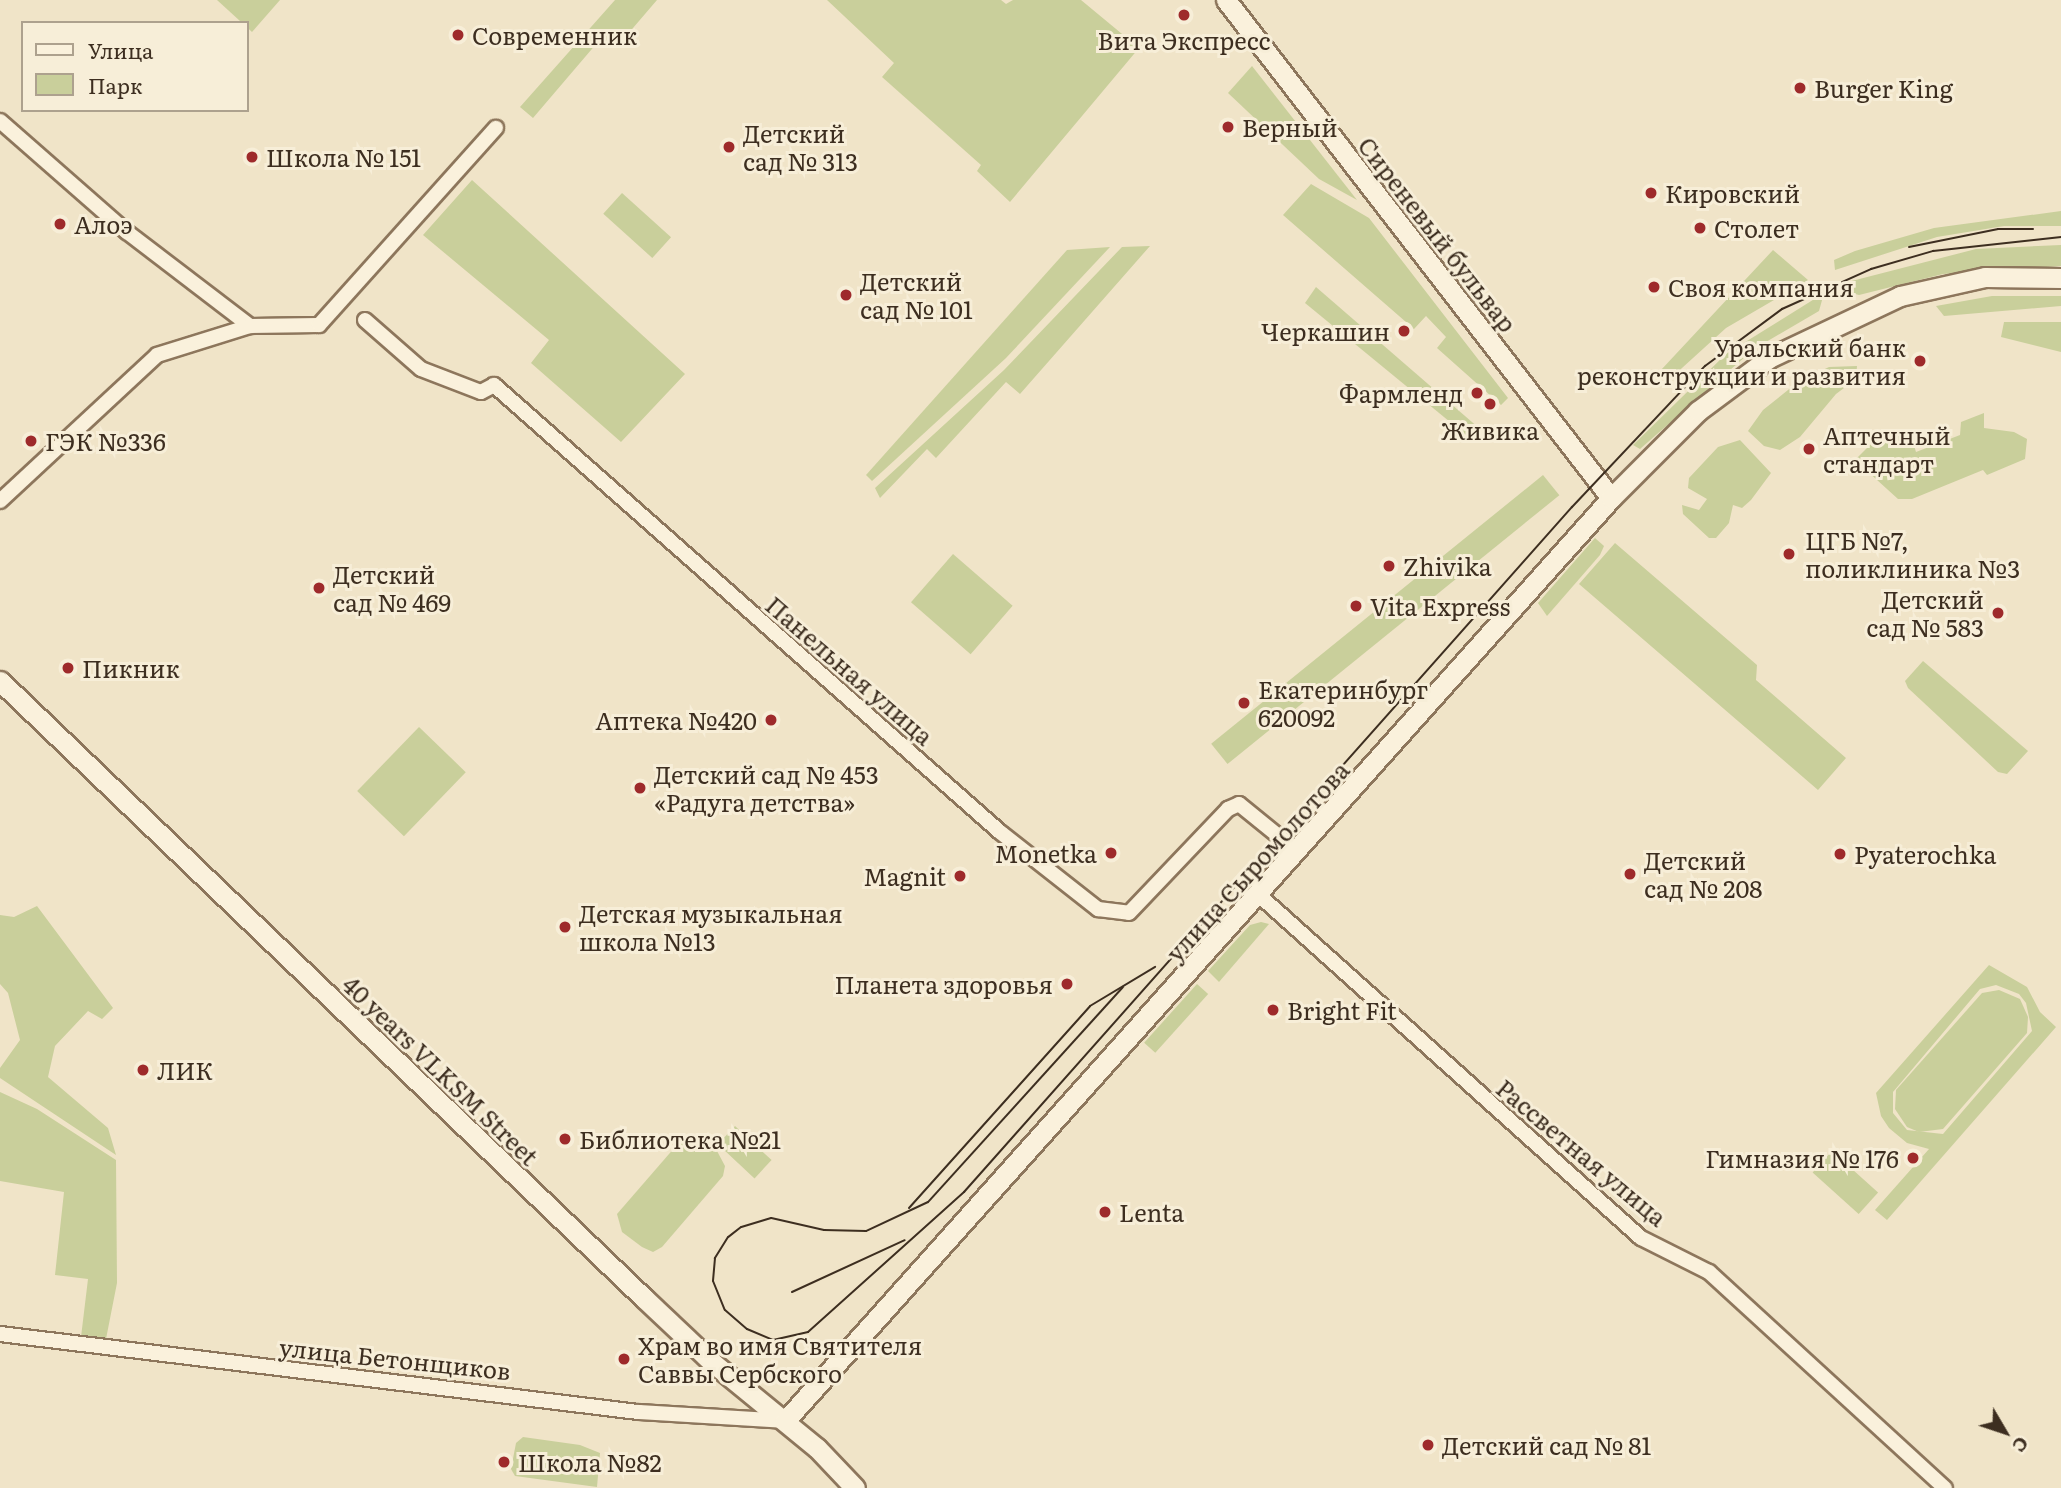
<!DOCTYPE html>
<meta charset="utf-8">
<style>
body{margin:0}
#map{position:relative;width:2061px;height:1488px;overflow:hidden;background:#f0e4c8;font-family:Literata,serif}
div>[style]{position:absolute}
[style*='--x']{left:calc(var(--x)*1px);top:calc(var(--y)*1px);width:calc(var(--w)*1px);rotate:calc(var(--a)*1deg)}
.green>*{inset:0;background:#c9cf9b;transform-origin:0 0}
.roads{filter:drop-shadow(2px 0 #8d765c) drop-shadow(-2px 0 #8d765c) drop-shadow(0 2px #8d765c) drop-shadow(0 -2px #8d765c)}
.street>*{height:14px;margin:-7px;padding:0 7px;transform-origin:7px;border-radius:7px;background:#faf1dc}
.secondary>*{height:19px;margin:-9.5px;padding:0 9.5px;transform-origin:9.5px;border-radius:9.5px;background:#faf1dc}
.tram>*{height:2px;margin:-1px;padding:0 1px;transform-origin:1px;border-radius:1px;background:#3d2e20}
.dots>*{width:19px;height:19px;translate:-50% -50%;box-sizing:border-box;border:4px solid #f7eed8;border-radius:50%}
span{translate:-50% -50%;white-space:nowrap;text-align:center;line-height:1.15;-webkit-text-stroke:6px #f7eed8;paint-order:stroke}
.poi-label{font-size:24px;color:#3d2e20}
.left{translate:0 -50%;text-align:left}
.right{translate:-100% -50%;text-align:right}
.street-label{font-size:24px;color:#3d2e20}
.legend{position:absolute;left:21px;top:21px;width:228px;height:91px;box-sizing:border-box;background:#f7eed8;border:2px solid #ada18e;margin:0;padding:9px 12px;list-style:none;font-size:21px;color:#3d2e20}
.legend li{display:flex;align-items:center;gap:14px;height:35px}
.legend b{width:35px;border:2px solid #ada18e}
.north{position:absolute;left:1970px;top:1397px;width:70px;height:70px;-webkit-text-stroke:5px #f7eed8;paint-order:stroke;rotate:129deg;font-size:19px;font-weight:700;line-height:28px;text-align:center;color:#3d2e20}
.north::after{content:'';display:block;margin:auto;width:24px;height:32px;background:#3d2e20;clip-path:polygon(50% 0,100% 100%,50% 72%,0 100%)}
</style>
<div id="map">
<div class="green">
<div style="clip-path:polygon(217px 0,280px 0,252px 32px)"></div>
<div style="clip-path:polygon(615px 0,657px 0,627px 35px,597px 43px,533px 118px,520px 107px)"></div>
<div style="clip-path:polygon(827px 0,1001px 0,1006px 4px,1013px 0,1081px 0,1139px 48px,1010px 202px,977px 171px,981px 165px,882px 77px,894px 63px)"></div>
<div style="clip-path:polygon(1252px 66px,1357px 200px,1319px 179px,1228px 93px)"></div>
<div style="clip-path:polygon(472px 180px,685px 374px,621px 442px,531px 363px,549px 340px,423px 235px)"></div>
<div style="clip-path:polygon(1311px 184px,1369px 218px,1508px 398px,1501px 405px,1437px 348px,1446px 337px,1426px 316px,1414px 329px,1283px 215px)"></div>
<div style="left:622px;top:193px;width:66px;height:28px;rotate:42deg"></div>
<div style="clip-path:polygon(2061px 211px,2061px 226px,2004px 226px,1937px 237px,1835px 270px,1834px 260px,1855px 251px,1934px 228px)"></div>
<div style="clip-path:polygon(2061px 245px,2061px 266px,1943px 274px,1859px 295px,1844px 291px,1840px 284px,1976px 249px)"></div>
<div style="clip-path:polygon(1150px 246px,1020px 394px,1006px 382px,936px 458px,927px 449px,880px 498px,875px 488px,1004px 370px,1122px 247px)"></div>
<div style="clip-path:polygon(1110px 247px,1006px 358px,872px 481px,866px 475px,1067px 250px)"></div>
<div style="clip-path:polygon(1773px 250px,1808px 280px,1726px 328px,1671px 378px,1661px 370px)"></div>
<div style="clip-path:polygon(1316px 287px,1480px 429px,1472px 440px,1305px 303px)"></div>
<div style="clip-path:polygon(1824px 293px,1819px 311px,1754px 349px,1640px 449px,1633px 445px,1726px 354px)"></div>
<div style="clip-path:polygon(1992px 296px,2061px 296px,2061px 306px,1944px 316px,1936px 306px)"></div>
<div style="clip-path:polygon(2004px 322px,2061px 322px,2061px 352px,2001px 337px)"></div>
<div style="clip-path:polygon(1857px 366px,1856px 379px,1836px 394px,1800px 437px,1780px 450px,1764px 446px,1748px 431px,1763px 410px,1798px 382px,1829px 367px)"></div>
<div style="clip-path:polygon(1984px 413px,1984px 428px,2014px 432px,2027px 439px,2025px 459px,1987px 475px,1983px 470px,1912px 499px,1898px 499px,1855px 460px,1880px 435px,1909px 429px,1916px 452px,1960px 435px,1961px 422px)"></div>
<div style="clip-path:polygon(1740px 440px,1771px 473px,1751px 500px,1742px 508px,1733px 505px,1729px 523px,1716px 538px,1709px 538px,1683px 514px,1682px 505px,1699px 510px,1707px 499px,1688px 488px,1689px 478px,1718px 447px)"></div>
<div style="left:1543px;top:475px;width:26px;height:427px;rotate:51deg"></div>
<div style="clip-path:polygon(1595px 538px,1604px 546px,1600px 555px,1547px 616px,1538px 603px)"></div>
<div style="clip-path:polygon(1615px 543px,1757px 665px,1756px 680px,1846px 758px,1818px 790px,1579px 584px)"></div>
<div style="left:953px;top:554px;width:79px;height:64px;rotate:41deg"></div>
<div style="clip-path:polygon(1923px 661px,2028px 751px,2007px 774px,1998px 772px,1908px 688px,1905px 681px)"></div>
<div style="left:419px;top:727px;width:65px;height:89px;rotate:44deg"></div>
<div style="clip-path:polygon(37px 906px,113px 1008px,102px 1019px,88px 1011px,55px 1046px,48px 1077px,108px 1128px,116px 1155px,0 1078px,0 1068px,20px 1040px,8px 993px,0 984px,0 915px,14px 917px)"></div>
<div style="clip-path:polygon(1261px 922px,1269px 924px,1219px 982px,1208px 971px,1250px 925px)"></div>
<div style="clip-path:polygon(evenodd,1989px 965px,2027px 987px,2040px 1012px,2056px 1027px,1887px 1220px,1875px 1210px,1929px 1149px,1907px 1143px,1889px 1128px,1881px 1116px,1876px 1093px,1989px 965px,1996px 985px,2019px 994px,2026px 1003px,2032px 1031px,1943px 1134px,1907px 1130px,1893px 1113px,1893px 1092px,1980px 989px,1996px 985px)"></div>
<div style="left:1197px;top:984px;width:15px;height:79px;rotate:42deg"></div>
<div style="clip-path:polygon(1999px 990px,2020px 999px,2028px 1017px,2027px 1033px,1943px 1129px,1919px 1132px,1907px 1127px,1895px 1109px,1896px 1090px,1982px 993px)"></div>
<div style="clip-path:polygon(0 1092px,37px 1109px,116px 1160px,117px 1283px,106px 1339px,81px 1337px,88px 1279px,55px 1275px,64px 1192px,0 1181px)"></div>
<div style="left:735px;top:1126px;width:50px;height:25px;rotate:43deg"></div>
<div style="clip-path:polygon(692px 1136px,717px 1151px,725px 1166px,723px 1176px,662px 1247px,653px 1252px,642px 1247px,622px 1232px,617px 1214px,682px 1139px)"></div>
<div style="left:1832px;top:1151px;width:62px;height:29px;rotate:42deg"></div>
<div style="clip-path:polygon(523px 1437px,580px 1445px,600px 1453px,597px 1487px,515px 1476px,511px 1469px,516px 1443px)"></div>
</div>
<div class="roads">
<div class="street">
<div style="--x:0;--y:121;--w:169;--a:41.2"></div>
<div style="--x:127;--y:232;--w:155;--a:37.4"></div>
<div style="--x:365;--y:320;--w:74;--a:41.2"></div>
<div style="--x:421;--y:369;--w:64;--a:21"></div>
<div style="--x:481;--y:392;--w:15;--a:-28"></div>
<div style="--x:494;--y:385;--w:675;--a:41.46"></div>
<div style="--x:1000;--y:832;--w:125;--a:38.2"></div>
<div style="--x:1098;--y:909;--w:31;--a:7"></div>
<div style="--x:1129;--y:913;--w:144;--a:-46.4"></div>
<div style="--x:1228;--y:809;--w:12;--a:-24"></div>
<div style="--x:1239;--y:804;--w:76;--a:39.1"></div>
<div style="--x:0;--y:501;--w:214;--a:-42.9"></div>
<div style="--x:157;--y:355;--w:97;--a:-17.3"></div>
<div style="--x:250;--y:326;--w:69;--a:-0.8"></div>
<div style="--x:319;--y:325;--w:265;--a:-48.1"></div>
<div style="--x:1260;--y:896;--w:512;--a:41.91"></div>
<div style="--x:1641;--y:1238;--w:76;--a:26.6"></div>
<div style="--x:1709;--y:1272;--w:320;--a:42.5"></div>
<div style="--x:0;--y:1334;--w:643;--a:6.97"></div>
<div style="--x:638;--y:1412;--w:146;--a:3.5"></div>
</div>
<div class="secondary">
<div style="--x:1226;--y:0;--w:629;--a:52.29"></div>
<div style="--x:0;--y:681;--w:893;--a:43.78"></div>
<div style="--x:645;--y:1299;--w:93;--a:43.3"></div>
<div style="--x:713;--y:1363;--w:134;--a:39.3"></div>
<div style="--x:817;--y:1448;--w:55;--a:46.5"></div>
<div style="--x:785;--y:1421;--w:1239;--a:-48.17"></div>
<div style="--x:1611;--y:498;--w:123;--a:-45"></div>
<div style="--x:1698;--y:411;--w:89;--a:-36.7"></div>
<div style="--x:1769;--y:358;--w:145;--a:-25.3"></div>
<div style="--x:1900;--y:296;--w:87;--a:-12.6"></div>
<div style="--x:1985;--y:277;--w:76;--a:0.8"></div>
</div>
</div>
<div class="tram">
<div style="--x:1909;--y:247;--w:91;--a:-11.4"></div>
<div style="--x:1998;--y:229;--w:35;--a:0"></div>
<div style="--x:1123;--y:987;--w:290;--a:132.2"></div>
<div style="--x:928;--y:1202;--w:68;--a:154.9"></div>
<div style="--x:866;--y:1231;--w:42;--a:-178.6"></div>
<div style="--x:824;--y:1230;--w:54;--a:-167.2"></div>
<div style="--x:771;--y:1218;--w:31;--a:163"></div>
<div style="--x:741;--y:1227;--w:16;--a:142"></div>
<div style="--x:728;--y:1237;--w:25;--a:122"></div>
<div style="--x:715;--y:1258;--w:23;--a:95"></div>
<div style="--x:713;--y:1281;--w:31;--a:68"></div>
<div style="--x:725;--y:1310;--w:29;--a:41"></div>
<div style="--x:747;--y:1329;--w:28;--a:23"></div>
<div style="--x:773;--y:1340;--w:36;--a:-13"></div>
<div style="--x:808;--y:1332;--w:210;--a:-41.9"></div>
<div style="--x:964;--y:1192;--w:916;--a:-48.41"></div>
<div style="--x:1572;--y:507;--w:194;--a:-46.7"></div>
<div style="--x:1705;--y:366;--w:96;--a:-36.5"></div>
<div style="--x:1782;--y:309;--w:98;--a:-24.2"></div>
<div style="--x:1871;--y:269;--w:65;--a:-16.2"></div>
<div style="--x:1933;--y:251;--w:129;--a:-6.2"></div>
<div style="--x:909;--y:1208;--w:271;--a:-48.1"></div>
<div style="--x:1090;--y:1006;--w:76;--a:-31"></div>
<div style="--x:792;--y:1292;--w:124;--a:-24.7"></div>
</div>
<div class="dots">
<div style="left:1184px;top:15px;background:#9e2a2b"></div>
<div style="left:458px;top:35px;background:#9e2a2b"></div>
<div style="left:1800px;top:88px;background:#9e2a2b"></div>
<div style="left:1228px;top:127px;background:#9e2a2b"></div>
<div style="left:729px;top:147px;background:#9e2a2b"></div>
<div style="left:252px;top:157px;background:#9e2a2b"></div>
<div style="left:1651px;top:193px;background:#9e2a2b"></div>
<div style="left:60px;top:224px;background:#9e2a2b"></div>
<div style="left:1700px;top:228px;background:#9e2a2b"></div>
<div style="left:1654px;top:287px;background:#9e2a2b"></div>
<div style="left:846px;top:295px;background:#9e2a2b"></div>
<div style="left:1404px;top:331px;background:#9e2a2b"></div>
<div style="left:1920px;top:361px;background:#9e2a2b"></div>
<div style="left:1477px;top:393px;background:#9e2a2b"></div>
<div style="left:1490px;top:404px;background:#9e2a2b"></div>
<div style="left:31px;top:441px;background:#9e2a2b"></div>
<div style="left:1809px;top:449px;background:#9e2a2b"></div>
<div style="left:1789px;top:554px;background:#9e2a2b"></div>
<div style="left:1389px;top:566px;background:#9e2a2b"></div>
<div style="left:319px;top:588px;background:#9e2a2b"></div>
<div style="left:1356px;top:606px;background:#9e2a2b"></div>
<div style="left:1998px;top:613px;background:#9e2a2b"></div>
<div style="left:68px;top:668px;background:#9e2a2b"></div>
<div style="left:1244px;top:703px;background:#9e2a2b"></div>
<div style="left:771px;top:720px;background:#9e2a2b"></div>
<div style="left:640px;top:788px;background:#9e2a2b"></div>
<div style="left:1111px;top:853px;background:#9e2a2b"></div>
<div style="left:1840px;top:854px;background:#9e2a2b"></div>
<div style="left:1630px;top:874px;background:#9e2a2b"></div>
<div style="left:960px;top:876px;background:#9e2a2b"></div>
<div style="left:565px;top:927px;background:#9e2a2b"></div>
<div style="left:1067px;top:984px;background:#9e2a2b"></div>
<div style="left:1273px;top:1010px;background:#9e2a2b"></div>
<div style="left:143px;top:1070px;background:#9e2a2b"></div>
<div style="left:565px;top:1139px;background:#9e2a2b"></div>
<div style="left:1913px;top:1158px;background:#9e2a2b"></div>
<div style="left:1105px;top:1212px;background:#9e2a2b"></div>
<div style="left:624px;top:1359px;background:#9e2a2b"></div>
<div style="left:1428px;top:1445px;background:#9e2a2b"></div>
<div style="left:504px;top:1462px;background:#9e2a2b"></div>
</div>
<div class="poi-label">
<span class="left" style="left:472px;top:35px">Современник</span>
<span style="left:1184px;top:40px">Вита Экспресс</span>
<span class="left" style="left:1814px;top:88px">Burger King</span>
<span class="left" style="left:1242px;top:127px">Верный</span>
<span class="left" style="left:743px;top:147px">Детский<br>сад № 313</span>
<span class="left" style="left:266px;top:157px">Школа № 151</span>
<span class="left" style="left:1665px;top:193px">Кировский</span>
<span class="left" style="left:74px;top:224px">Алоэ</span>
<span class="left" style="left:1714px;top:228px">Столет</span>
<span class="left" style="left:860px;top:295px">Детский<br>сад № 101</span>
<span class="left" style="left:1668px;top:287px">Своя компания</span>
<span class="right" style="left:1390px;top:331px">Черкашин</span>
<span class="right" style="left:1906px;top:361px">Уральский банк<br>реконструкции и развития</span>
<span class="right" style="left:1463px;top:393px">Фармленд</span>
<span style="left:1490px;top:430px">Живика</span>
<span class="left" style="left:1823px;top:449px">Аптечный<br>стандарт</span>
<span class="left" style="left:45px;top:441px">ГЭК №336</span>
<span class="left" style="left:1805px;top:554px">ЦГБ №7,<br>поликлиника №3</span>
<span class="left" style="left:1403px;top:566px">Zhivika</span>
<span class="left" style="left:333px;top:588px">Детский<br>сад № 469</span>
<span class="right" style="left:1984px;top:613px">Детский<br>сад № 583</span>
<span class="left" style="left:1370px;top:606px">Vita Express</span>
<span class="left" style="left:82px;top:668px">Пикник</span>
<span class="left" style="left:1258px;top:703px">Екатеринбург<br>620092</span>
<span class="right" style="left:757px;top:720px">Аптека №420</span>
<span class="left" style="left:654px;top:788px">Детский сад № 453<br>«Радуга детства»</span>
<span class="right" style="left:1097px;top:853px">Monetka</span>
<span class="left" style="left:1854px;top:854px">Pyaterochka</span>
<span class="left" style="left:1644px;top:874px">Детский<br>сад № 208</span>
<span class="right" style="left:946px;top:876px">Magnit</span>
<span class="left" style="left:579px;top:927px">Детская музыкальная<br>школа №13</span>
<span class="right" style="left:1053px;top:984px">Планета здоровья</span>
<span class="left" style="left:1287px;top:1010px">Bright Fit</span>
<span class="left" style="left:157px;top:1070px">ЛИК</span>
<span class="left" style="left:579px;top:1139px">Библиотека №21</span>
<span class="right" style="left:1899px;top:1158px">Гимназия № 176</span>
<span class="left" style="left:1119px;top:1212px">Lenta</span>
<span class="left" style="left:638px;top:1359px">Храм во имя Святителя<br>Саввы Сербского</span>
<span class="left" style="left:1442px;top:1445px">Детский сад № 81</span>
<span class="left" style="left:518px;top:1462px">Школа №82</span>
</div>
<div class="street-label">
<span style="left:1438px;top:234px;rotate:52deg">Сиреневый бульвар</span>
<span style="left:850px;top:670px;rotate:41deg">Панельная улица</span>
<span style="left:1257px;top:861px;rotate:-48deg">улица Сыромолотова</span>
<span style="left:441px;top:1070px;rotate:44deg">40 years VLKSM Street</span>
<span style="left:1582px;top:1152px;rotate:40deg">Рассветная улица</span>
<span style="left:395px;top:1358px;rotate:6deg">улица Бетонщиков</span>
</div>
<ul class="legend">
<li><b style="height:9px;background:#faf1dc"></b>Улица</li>
<li><b style="height:19px;background:#c9cf9b"></b>Парк</li>
</ul>
<div class="north">С</div>
</div>
